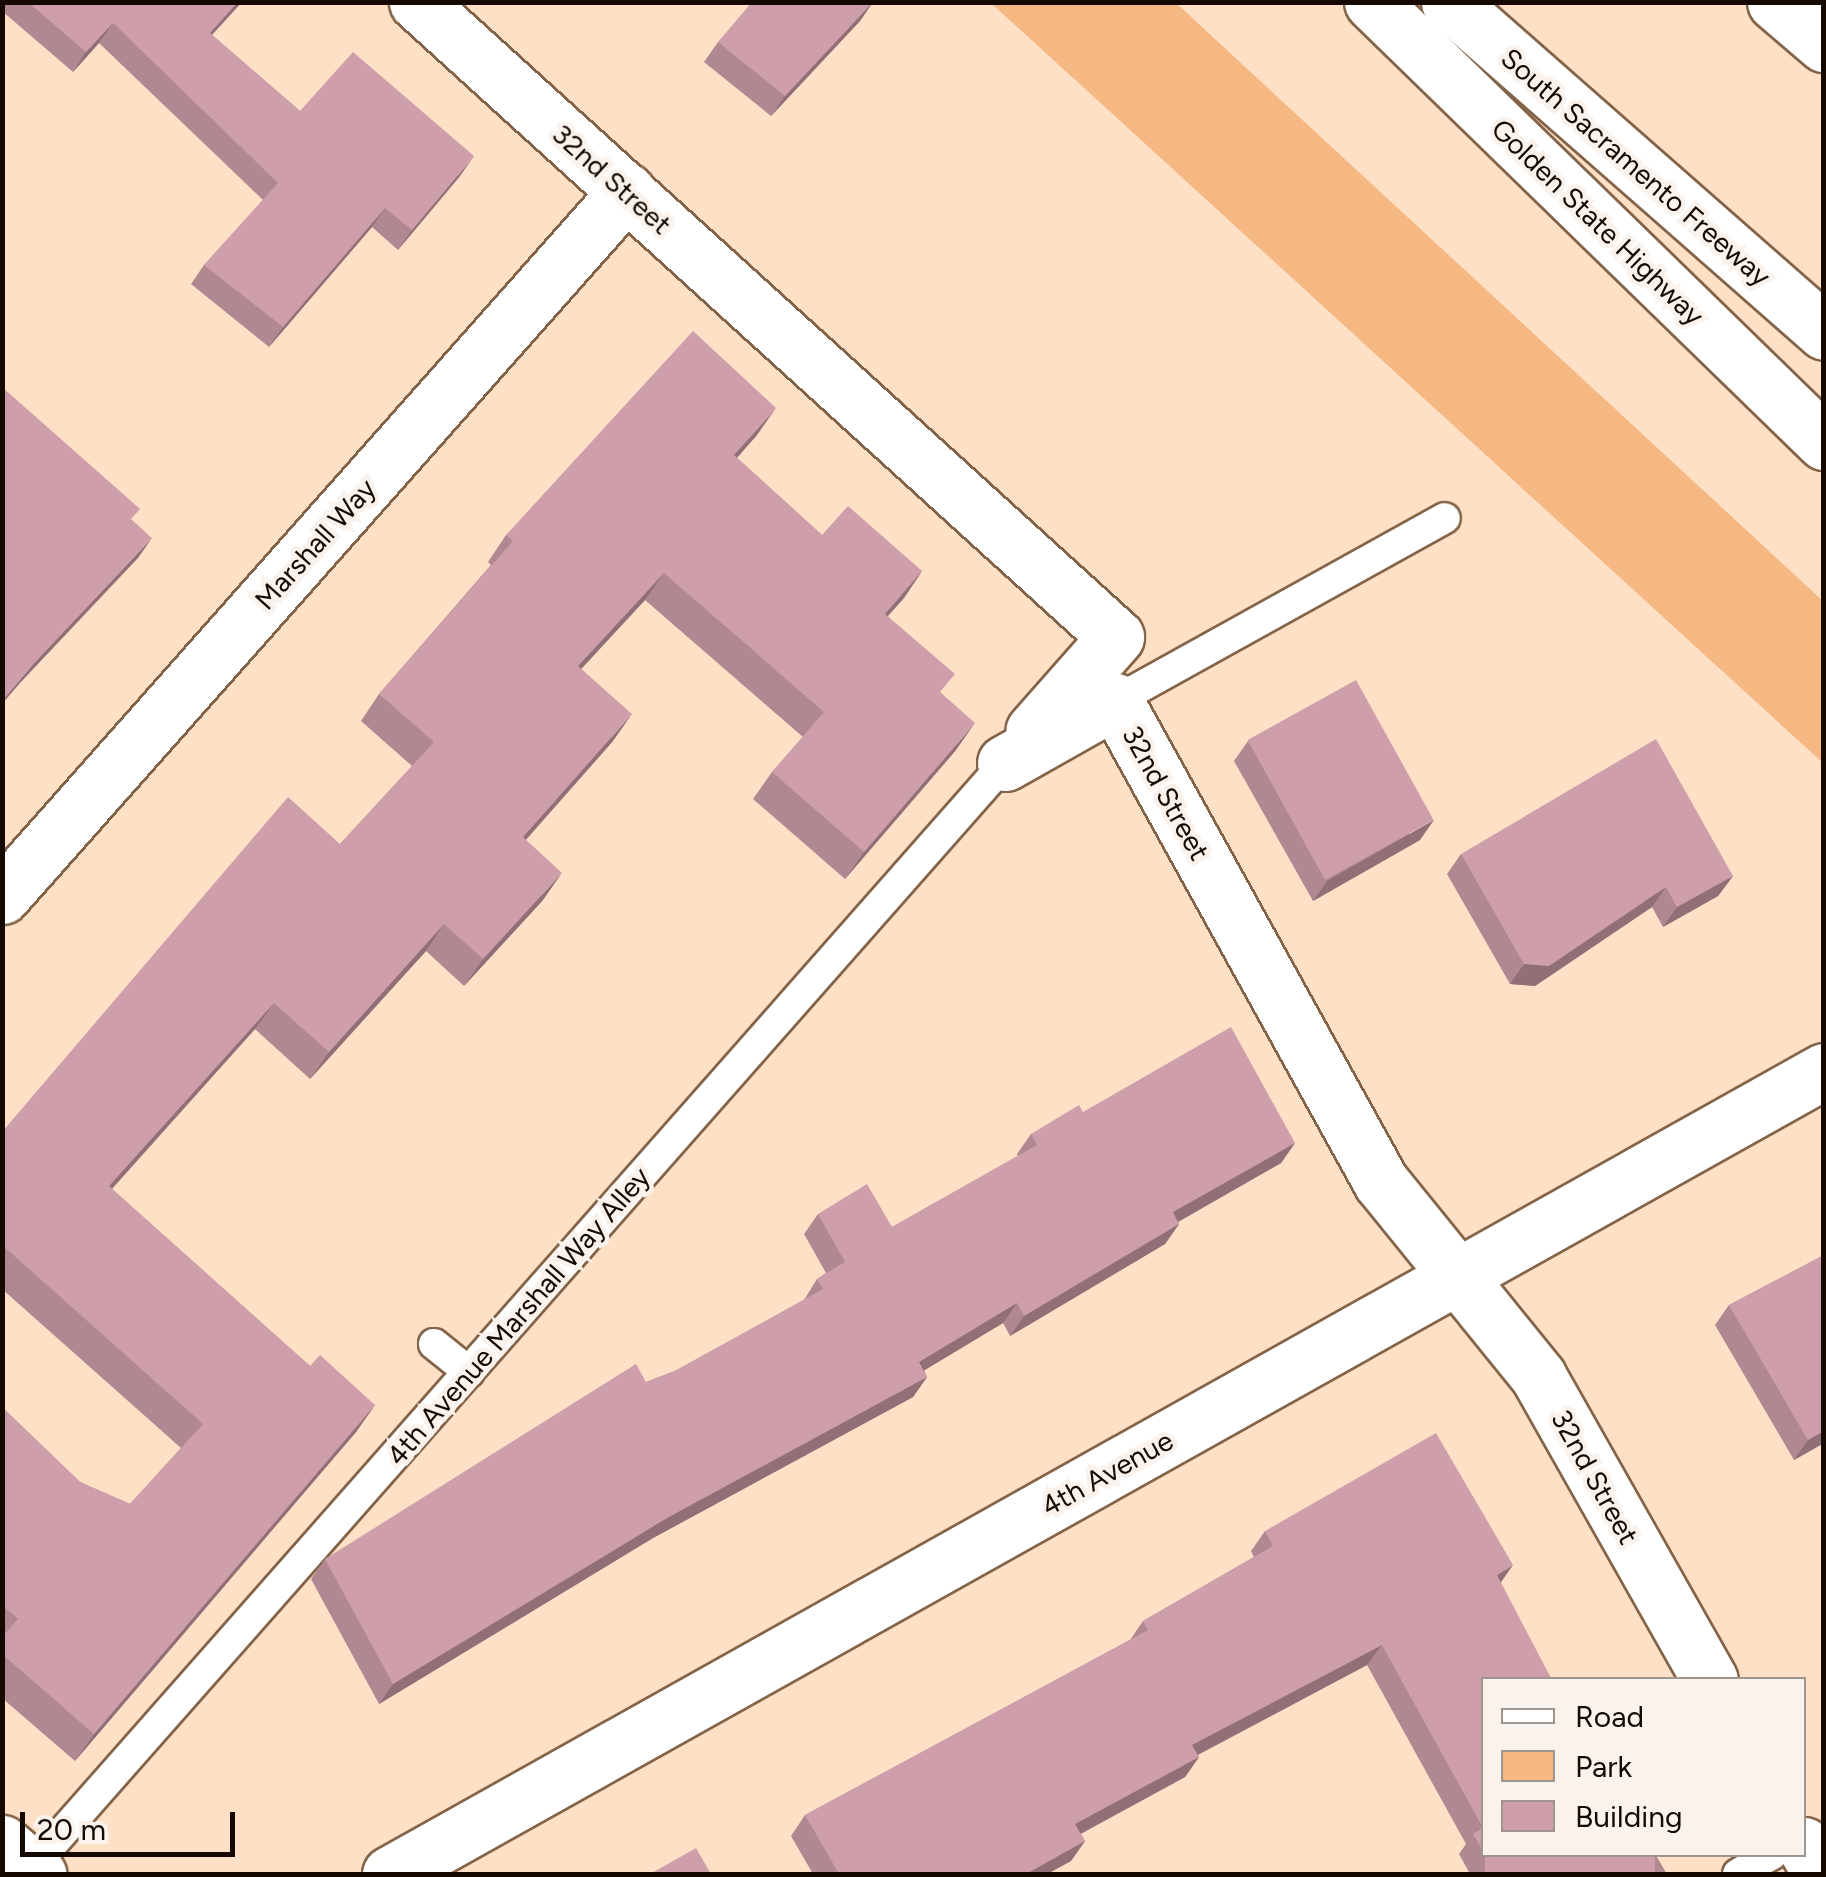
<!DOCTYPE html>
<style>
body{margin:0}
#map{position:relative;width:1826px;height:1877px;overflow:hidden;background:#fee0c7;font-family:Figtree,sans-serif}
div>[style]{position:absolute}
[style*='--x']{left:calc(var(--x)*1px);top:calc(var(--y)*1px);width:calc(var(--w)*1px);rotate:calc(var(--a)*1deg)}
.green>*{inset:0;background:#f5b882}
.roads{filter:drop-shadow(2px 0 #846448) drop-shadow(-2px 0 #846448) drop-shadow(0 2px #846448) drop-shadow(0 -2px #846448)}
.lane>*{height:30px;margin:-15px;padding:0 15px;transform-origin:15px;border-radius:15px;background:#fff}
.street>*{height:55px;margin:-27.5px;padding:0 27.5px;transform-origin:27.5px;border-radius:27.5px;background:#fff}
.highway>*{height:55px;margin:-27.5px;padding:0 27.5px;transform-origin:27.5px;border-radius:27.5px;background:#fff}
.wall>*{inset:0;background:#b18892}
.shaded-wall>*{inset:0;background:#906f77}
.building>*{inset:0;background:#ce9eaa;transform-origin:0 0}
span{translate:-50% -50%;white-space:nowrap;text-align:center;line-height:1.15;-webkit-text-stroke:9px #faf2ec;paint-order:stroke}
.street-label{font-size:28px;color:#150902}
.frame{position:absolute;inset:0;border:5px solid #150902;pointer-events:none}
.legend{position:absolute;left:1481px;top:1677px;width:325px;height:180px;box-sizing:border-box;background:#faf2ec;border:2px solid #9e958e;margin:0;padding:12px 18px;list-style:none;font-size:30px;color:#150902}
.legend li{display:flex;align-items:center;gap:20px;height:50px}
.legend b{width:50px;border:2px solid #9e958e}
.scale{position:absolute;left:20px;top:1812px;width:215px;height:45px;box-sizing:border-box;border:5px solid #150902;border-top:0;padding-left:12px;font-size:30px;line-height:35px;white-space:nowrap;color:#150902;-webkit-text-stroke:8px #faf2ec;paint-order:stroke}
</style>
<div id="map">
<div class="green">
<div style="clip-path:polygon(991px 3px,1176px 3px,1823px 601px,1823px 763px)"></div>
</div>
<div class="roads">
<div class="lane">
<div style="--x:1115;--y:701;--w:377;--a:-29"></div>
<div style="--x:434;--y:1344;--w:45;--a:38.7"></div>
<div style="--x:31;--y:1868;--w:1473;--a:-48.61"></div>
<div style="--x:1738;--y:1874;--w:39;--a:-30"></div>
</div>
<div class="street">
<div style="--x:417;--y:2;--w:944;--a:42.25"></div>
<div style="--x:1116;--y:637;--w:125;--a:131.4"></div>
<div style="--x:1005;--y:763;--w:126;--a:-29.4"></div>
<div style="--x:1115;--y:701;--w:550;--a:61.06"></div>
<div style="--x:1381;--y:1182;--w:250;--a:51"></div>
<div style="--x:1538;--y:1376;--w:349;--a:60.5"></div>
<div style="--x:2;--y:896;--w:942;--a:-48.44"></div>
<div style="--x:2;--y:1843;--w:48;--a:40.7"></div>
<div style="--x:1804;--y:1845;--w:34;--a:60"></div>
<div style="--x:390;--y:1874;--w:1644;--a:-29.25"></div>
</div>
<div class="highway">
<div style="--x:1372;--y:2;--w:631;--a:44.23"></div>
<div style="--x:1449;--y:2;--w:500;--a:41.3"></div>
<div style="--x:1775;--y:2;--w:65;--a:40.6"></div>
</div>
</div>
<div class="wall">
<div style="clip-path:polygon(2px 2px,242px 2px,212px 35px,300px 111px,460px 176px,398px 250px,372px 227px,269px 347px,191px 284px,204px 265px,263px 200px,99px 43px,73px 72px,2px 11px)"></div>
<div style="clip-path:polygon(873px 2px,860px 21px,771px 116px,704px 62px,718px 42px)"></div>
<div style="clip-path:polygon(757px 435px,737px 458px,822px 535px,922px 571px,904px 598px,888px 616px,941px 693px,956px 750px,845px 879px,753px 799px,772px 772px,803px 737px,645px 600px,581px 669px,613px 741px,526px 840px,543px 900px,464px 986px,426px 951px,310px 1079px,255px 1029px,112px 1189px,310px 1366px,375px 1405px,356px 1432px,75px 1761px,2px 1698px,2px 1407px,80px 1482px,130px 1504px,181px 1448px,2px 1289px,2px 1132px,340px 844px,412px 766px,361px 721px,379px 694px,491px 565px,488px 562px,506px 535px)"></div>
<div style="clip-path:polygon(1248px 741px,1420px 840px,1313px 901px,1234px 761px)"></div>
<div style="clip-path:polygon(1461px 854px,1733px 876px,1718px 896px,1663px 927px,1652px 907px,1535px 986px,1510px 984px,1447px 874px)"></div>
<div style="clip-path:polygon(1083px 1112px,1295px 1143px,1281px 1163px,1178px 1221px,1179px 1224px,1165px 1244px,1010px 1336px,1003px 1323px,924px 1370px,927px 1377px,913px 1397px,653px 1538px,379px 1704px,311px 1579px,325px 1559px,646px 1382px,675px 1371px,804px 1300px,817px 1279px,826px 1273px,804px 1234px,818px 1214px,892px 1227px,1018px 1156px,1017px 1154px,1031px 1134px)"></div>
<div style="clip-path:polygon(1824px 1255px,1824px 1443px,1794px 1460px,1715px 1325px,1729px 1305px)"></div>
<div style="clip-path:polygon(1265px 1531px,1501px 1582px,1484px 1680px,1484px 1854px,1655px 1854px,1667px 1874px,1470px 1874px,1459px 1854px,1466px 1844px,1367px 1665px,1198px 1755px,1199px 1757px,1185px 1777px,1081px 1834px,1085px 1841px,1071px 1861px,1047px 1874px,813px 1874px,791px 1836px,805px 1815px,1130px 1640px,1143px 1621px,1254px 1557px,1251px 1551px)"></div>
</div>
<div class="shaded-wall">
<div style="clip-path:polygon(238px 2px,242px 2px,196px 52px,210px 33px)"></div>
<div style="clip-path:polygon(873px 2px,860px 21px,771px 116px,785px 96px)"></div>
<div style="clip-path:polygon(113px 23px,99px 43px,73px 72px,86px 52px)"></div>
<div style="clip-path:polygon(474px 156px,460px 176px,398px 250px,412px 230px)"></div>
<div style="clip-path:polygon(385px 208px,372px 227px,269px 347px,283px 327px)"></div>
<div style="clip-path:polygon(776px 408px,757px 435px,715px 482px,734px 455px)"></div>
<div style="clip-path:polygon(152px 538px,138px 558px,20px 683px,2px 704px,2px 701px,34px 663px)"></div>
<div style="clip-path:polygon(922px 571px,904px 598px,866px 640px,885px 614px)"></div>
<div style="clip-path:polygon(664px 573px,645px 600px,559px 693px,578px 666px)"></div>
<div style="clip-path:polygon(632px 714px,613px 741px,504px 864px,523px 837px)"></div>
<div style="clip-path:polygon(975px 723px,956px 750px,845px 879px,864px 852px)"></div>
<div style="clip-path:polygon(1434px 820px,1420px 840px,1313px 901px,1327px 881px)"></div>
<div style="clip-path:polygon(562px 873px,543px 900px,464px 986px,483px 959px)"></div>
<div style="clip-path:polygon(1733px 876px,1718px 896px,1663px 927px,1677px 907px)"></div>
<div style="clip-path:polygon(1666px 887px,1652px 907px,1535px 986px,1510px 984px,1524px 964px)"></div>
<div style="clip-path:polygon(444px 924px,426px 951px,310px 1079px,329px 1052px)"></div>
<div style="clip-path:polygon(274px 1003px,255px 1029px,90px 1213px,109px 1186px)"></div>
<div style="clip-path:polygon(1295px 1143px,1281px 1163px,1159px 1233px,1173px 1212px)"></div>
<div style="clip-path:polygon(1179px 1224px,1165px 1244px,1010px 1336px,1024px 1316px)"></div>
<div style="clip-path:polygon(1017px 1303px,1003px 1323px,905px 1382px,919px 1362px)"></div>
<div style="clip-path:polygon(927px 1377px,913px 1397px,653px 1538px,379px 1704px,393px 1684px,667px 1518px)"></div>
<div style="clip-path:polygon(375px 1405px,356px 1432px,75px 1761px,94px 1734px)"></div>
<div style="clip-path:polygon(1824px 1431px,1824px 1443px,1794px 1460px,1808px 1440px)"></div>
<div style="clip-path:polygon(1513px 1565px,1499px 1585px,1497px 1575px)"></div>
<div style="clip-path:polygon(1382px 1645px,1367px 1665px,1178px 1765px,1192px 1745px)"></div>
<div style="clip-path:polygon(1199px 1757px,1185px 1777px,1061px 1844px,1075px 1824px)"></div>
<div style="clip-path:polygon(1085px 1841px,1071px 1861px,1047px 1874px,1026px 1874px)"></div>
</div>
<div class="building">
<div style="clip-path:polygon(28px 2px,238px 2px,210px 33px,300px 111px,353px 52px,474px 156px,412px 230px,385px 208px,283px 327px,204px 265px,278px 183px,113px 23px,86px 52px)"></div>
<div style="clip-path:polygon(752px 2px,873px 2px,785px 96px,718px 42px)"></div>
<div style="clip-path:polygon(693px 331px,776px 408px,734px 455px,822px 535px,848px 506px,922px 571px,885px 614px,955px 674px,940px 692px,975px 723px,864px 852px,772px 772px,824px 712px,664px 573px,578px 666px,632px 714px,523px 837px,562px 873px,483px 959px,444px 924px,329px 1052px,274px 1003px,109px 1186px,310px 1366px,320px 1355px,375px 1405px,94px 1734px,2px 1654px,2px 1637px,18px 1619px,2px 1605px,2px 1407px,80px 1482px,130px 1504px,203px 1424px,2px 1245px,2px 1132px,288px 797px,340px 844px,434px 742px,379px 694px,513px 541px,506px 535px)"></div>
<div style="clip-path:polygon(2px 387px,140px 509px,131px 519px,152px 538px,34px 663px,2px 701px)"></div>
<div style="left:1356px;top:680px;width:160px;height:124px;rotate:61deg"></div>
<div style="clip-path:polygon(1656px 739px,1733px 876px,1677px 907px,1666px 887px,1549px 966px,1524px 964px,1461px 854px)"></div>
<div style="clip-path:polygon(1231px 1027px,1295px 1143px,1173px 1212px,1179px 1224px,1024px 1316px,1017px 1303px,919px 1362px,927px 1377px,667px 1518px,393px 1684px,325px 1559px,636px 1364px,646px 1382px,675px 1371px,823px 1289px,817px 1279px,845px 1262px,818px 1214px,867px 1184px,892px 1227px,1037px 1145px,1031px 1134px,1079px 1105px,1083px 1112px)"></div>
<div style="clip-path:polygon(1824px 1255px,1824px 1431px,1808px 1440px,1729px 1305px)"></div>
<div style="clip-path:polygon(1436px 1433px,1513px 1565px,1497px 1575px,1552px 1680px,1484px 1680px,1484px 1853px,1473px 1834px,1483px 1828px,1382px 1645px,1192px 1745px,1199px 1757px,1075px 1824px,1085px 1841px,1026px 1874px,839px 1874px,805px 1815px,1148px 1630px,1143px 1621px,1273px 1546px,1265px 1531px)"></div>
<div style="clip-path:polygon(696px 1848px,711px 1874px,650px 1874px)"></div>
<div style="left:1485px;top:1854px;width:170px;height:23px"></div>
</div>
<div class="street-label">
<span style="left:1636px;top:167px;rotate:41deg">South Sacramento Freeway</span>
<span style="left:612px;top:179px;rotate:42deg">32nd Street</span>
<span style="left:1598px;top:222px;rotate:44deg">Golden State Highway</span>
<span style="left:315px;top:544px;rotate:-48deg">Marshall Way</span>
<span style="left:1166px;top:793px;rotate:61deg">32nd Street</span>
<span style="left:518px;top:1316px;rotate:-49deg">4th Avenue Marshall Way Alley</span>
<span style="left:1107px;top:1473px;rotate:-29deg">4th Avenue</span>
<span style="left:1595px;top:1477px;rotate:61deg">32nd Street</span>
</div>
<div class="frame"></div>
<ul class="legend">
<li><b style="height:12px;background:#fff"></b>Road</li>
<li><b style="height:28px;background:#f5b882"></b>Park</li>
<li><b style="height:28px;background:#ce9eaa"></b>Building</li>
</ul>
<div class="scale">20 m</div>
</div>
